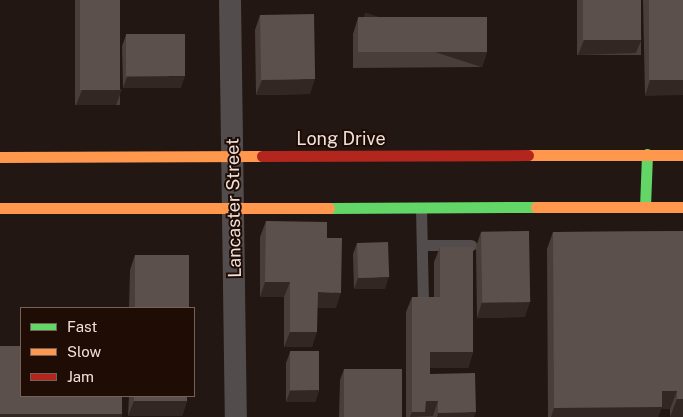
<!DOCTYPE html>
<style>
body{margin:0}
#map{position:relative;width:683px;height:417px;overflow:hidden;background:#221712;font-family:"Public Sans",sans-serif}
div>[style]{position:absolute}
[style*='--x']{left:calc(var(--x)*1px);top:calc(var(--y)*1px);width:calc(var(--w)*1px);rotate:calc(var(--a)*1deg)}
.lane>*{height:11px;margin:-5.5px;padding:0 5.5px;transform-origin:5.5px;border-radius:5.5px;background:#524d4c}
.street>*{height:22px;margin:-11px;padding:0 11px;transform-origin:11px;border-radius:11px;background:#524d4c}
.fast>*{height:11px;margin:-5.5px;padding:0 5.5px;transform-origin:5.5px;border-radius:5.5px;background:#63d668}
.slow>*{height:11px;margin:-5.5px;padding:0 5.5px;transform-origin:5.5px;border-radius:5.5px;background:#ff974d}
.jam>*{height:11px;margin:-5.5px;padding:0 5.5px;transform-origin:5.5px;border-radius:5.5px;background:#b3261e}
.wall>*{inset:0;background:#493e39;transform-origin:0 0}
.shaded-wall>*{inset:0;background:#322722;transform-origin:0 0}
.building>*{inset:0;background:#5b504b;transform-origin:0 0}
span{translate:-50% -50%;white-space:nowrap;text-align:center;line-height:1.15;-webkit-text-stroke:4px #1e0c05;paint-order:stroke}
.street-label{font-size:18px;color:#f0e2db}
.legend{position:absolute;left:20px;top:307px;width:175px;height:90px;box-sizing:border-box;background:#1e0c05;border:1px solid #72625b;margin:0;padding:6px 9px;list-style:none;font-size:15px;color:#f0e2db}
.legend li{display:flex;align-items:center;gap:10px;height:25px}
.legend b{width:25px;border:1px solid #72625b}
</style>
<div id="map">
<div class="lane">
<div style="--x:421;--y:208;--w:96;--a:88.8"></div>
<div style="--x:422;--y:245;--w:49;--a:0"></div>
</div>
<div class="street">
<div style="--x:230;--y:0;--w:417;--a:89.2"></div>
</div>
<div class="fast">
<div style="--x:645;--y:207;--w:53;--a:-87.8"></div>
<div style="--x:329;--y:208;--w:207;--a:-0.3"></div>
</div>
<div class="slow">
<div style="--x:528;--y:155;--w:155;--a:0"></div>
<div style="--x:0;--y:157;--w:262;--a:-0.2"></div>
<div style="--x:536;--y:207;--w:147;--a:0"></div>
<div style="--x:0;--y:208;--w:329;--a:0"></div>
</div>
<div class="jam">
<div style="--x:262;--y:156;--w:266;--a:-0.2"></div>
</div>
<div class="wall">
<div style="left:75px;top:0;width:45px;height:105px"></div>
<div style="left:577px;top:0;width:64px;height:55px"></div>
<div style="clip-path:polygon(643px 0,683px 0,645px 96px)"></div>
<div style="clip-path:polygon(260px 15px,310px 94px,256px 95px,255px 30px)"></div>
<div style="clip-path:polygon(358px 18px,487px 52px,482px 67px,353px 68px,353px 34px)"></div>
<div style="clip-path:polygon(126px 35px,181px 88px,123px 88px,122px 46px)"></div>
<div style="clip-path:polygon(266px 221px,327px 238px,336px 308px,317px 308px,312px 347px,284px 347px,284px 297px,260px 297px,260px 237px)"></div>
<div style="clip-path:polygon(683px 231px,683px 417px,670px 417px,670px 409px,661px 409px,658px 417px,548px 417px,547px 249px,553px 232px)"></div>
<div style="clip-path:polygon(481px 232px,525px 317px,477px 318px,476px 247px)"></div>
<div style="clip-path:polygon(357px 243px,385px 289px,354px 289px,353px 254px)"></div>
<div style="clip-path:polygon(440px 247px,473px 352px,468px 368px,430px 368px,430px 374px,474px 417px,406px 417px,406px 312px,412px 297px,434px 297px,434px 262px)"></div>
<div style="clip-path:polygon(135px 255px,188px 308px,129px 308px,130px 270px)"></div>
<div style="clip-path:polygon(290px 352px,319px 390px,315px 402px,286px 402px,286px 363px)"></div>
<div style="clip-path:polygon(344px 369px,402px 417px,339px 417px,340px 380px)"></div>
<div style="clip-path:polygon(129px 396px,187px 396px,187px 401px,182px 416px,128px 416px)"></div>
</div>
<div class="shaded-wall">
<div style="clip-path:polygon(642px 38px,636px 53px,578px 55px,584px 40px)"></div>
<div style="left:487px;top:52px;width:16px;height:128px;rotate:108deg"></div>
<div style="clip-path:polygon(185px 76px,181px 88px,123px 88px,127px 77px)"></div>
<div style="clip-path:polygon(315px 79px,310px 94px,256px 95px,262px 80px)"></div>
<div style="clip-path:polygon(650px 80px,683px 80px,683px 95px,645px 96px)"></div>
<div style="clip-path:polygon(122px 89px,116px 105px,76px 105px,82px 90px)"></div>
<div style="clip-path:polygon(389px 277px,385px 289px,354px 289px,358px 278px)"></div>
<div style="clip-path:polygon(265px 282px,290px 282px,284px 297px,260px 297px)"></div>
<div style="clip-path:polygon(318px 292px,341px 293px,336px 308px,312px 308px)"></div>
<div style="clip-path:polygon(482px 302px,530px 302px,525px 317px,477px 318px)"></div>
<div style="clip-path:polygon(290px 332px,317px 332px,312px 347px,284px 347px)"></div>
<div style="clip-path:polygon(430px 352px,473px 352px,468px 368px,424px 368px)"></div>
<div style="clip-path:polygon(319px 390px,315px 402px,286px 402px,290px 391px)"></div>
<div style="clip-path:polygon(662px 391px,677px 391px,670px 409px,661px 409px,658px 417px,551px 417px,554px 408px)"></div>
<div style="clip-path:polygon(677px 399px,683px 399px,683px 417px,670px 417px)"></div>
<div style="clip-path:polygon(134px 401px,187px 401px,182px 416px,128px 416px)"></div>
<div style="clip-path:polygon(426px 401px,438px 401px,433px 416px,410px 417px,412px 412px)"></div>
<div style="clip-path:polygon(476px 412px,474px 417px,437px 417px,438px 413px)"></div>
<div style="left:0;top:414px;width:122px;height:3px"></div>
</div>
<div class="building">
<div style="left:80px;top:0;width:40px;height:90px"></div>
<div style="left:583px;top:0;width:58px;height:40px"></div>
<div style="left:649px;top:0;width:34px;height:80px"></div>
<div style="left:314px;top:14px;width:65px;height:54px;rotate:89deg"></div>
<div style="left:487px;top:17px;width:35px;height:129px;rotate:90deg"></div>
<div style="left:185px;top:34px;width:42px;height:59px;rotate:90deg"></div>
<div style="clip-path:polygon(266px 221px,327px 222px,327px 238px,342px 238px,341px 293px,318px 292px,317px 332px,290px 332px,290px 282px,265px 282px)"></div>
<div style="left:529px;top:231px;width:71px;height:48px;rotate:89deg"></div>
<div style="clip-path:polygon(683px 231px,683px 399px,677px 399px,677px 391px,662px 391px,662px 407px,554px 408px,553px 232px)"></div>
<div style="left:388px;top:242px;width:35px;height:31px;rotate:88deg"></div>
<div style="clip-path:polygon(440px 247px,473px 247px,473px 352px,430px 352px,430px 374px,475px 373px,476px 412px,438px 413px,438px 401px,426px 401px,425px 412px,412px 412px,412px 297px,440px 297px)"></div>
<div style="left:135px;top:255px;width:54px;height:53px"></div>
<div style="clip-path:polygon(0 346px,21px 346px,21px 396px,122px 396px,122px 414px,0 414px)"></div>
<div style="left:319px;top:351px;width:39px;height:29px;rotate:90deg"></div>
<div style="left:344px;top:369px;width:58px;height:48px"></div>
<div style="left:134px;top:396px;width:53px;height:5px"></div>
</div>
<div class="street-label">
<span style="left:341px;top:139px">Long Drive</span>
<span style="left:234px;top:208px;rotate:-91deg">Lancaster Street</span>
</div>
<ul class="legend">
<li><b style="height:6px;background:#63d668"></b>Fast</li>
<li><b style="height:6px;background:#ff974d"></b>Slow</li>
<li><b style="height:6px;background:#b3261e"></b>Jam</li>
</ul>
</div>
